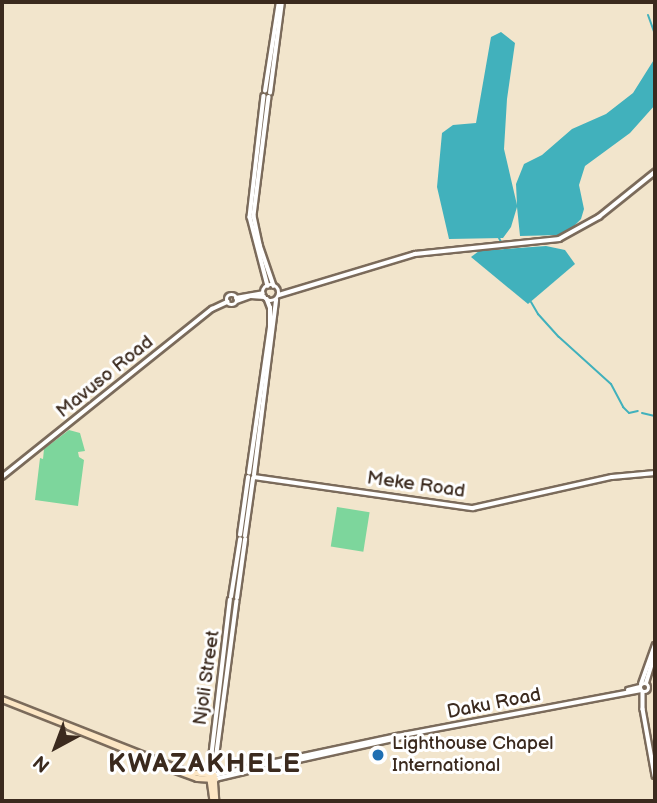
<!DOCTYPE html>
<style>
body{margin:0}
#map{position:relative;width:657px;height:803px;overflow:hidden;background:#f2e5cc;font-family:"Balsamiq Sans",sans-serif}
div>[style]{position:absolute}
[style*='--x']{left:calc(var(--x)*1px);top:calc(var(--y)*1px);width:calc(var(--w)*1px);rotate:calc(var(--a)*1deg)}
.green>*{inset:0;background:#7dd69c;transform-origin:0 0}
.water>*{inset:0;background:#41b1bc}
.stream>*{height:2px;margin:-1px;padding:0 1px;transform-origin:1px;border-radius:1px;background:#41b1bc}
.roads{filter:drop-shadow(2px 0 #7b6b5b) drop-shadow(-2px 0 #7b6b5b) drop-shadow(0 2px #7b6b5b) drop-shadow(0 -2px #7b6b5b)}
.tertiary>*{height:3.5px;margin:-1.75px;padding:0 1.75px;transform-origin:1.75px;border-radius:1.75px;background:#fff}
.tertiary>.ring{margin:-1.75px;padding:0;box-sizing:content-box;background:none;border:3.5px solid #fff;border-radius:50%}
.secondary>*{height:4.5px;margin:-2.25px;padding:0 2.25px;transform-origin:2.25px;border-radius:2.25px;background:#fce6c4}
.dots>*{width:19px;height:19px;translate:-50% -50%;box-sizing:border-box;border:4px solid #fff;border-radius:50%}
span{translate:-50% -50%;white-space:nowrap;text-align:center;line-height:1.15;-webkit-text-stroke:6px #fff;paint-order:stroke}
.street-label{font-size:19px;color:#3b2a1e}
.poi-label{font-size:19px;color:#3b2a1e}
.left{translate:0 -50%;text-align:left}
.district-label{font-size:26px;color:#3b2a1e;font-weight:700;letter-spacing:2px}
.frame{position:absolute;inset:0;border:4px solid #3b2a1e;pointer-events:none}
.north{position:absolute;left:21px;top:712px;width:70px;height:70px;-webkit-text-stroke:5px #fff;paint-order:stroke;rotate:221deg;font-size:19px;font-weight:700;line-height:28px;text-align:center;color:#3b2a1e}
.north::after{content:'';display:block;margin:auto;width:24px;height:32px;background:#3b2a1e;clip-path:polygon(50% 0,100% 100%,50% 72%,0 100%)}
</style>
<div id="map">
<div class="green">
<div style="clip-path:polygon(69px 430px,80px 433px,85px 451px,78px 452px,79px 457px,84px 460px,78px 506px,35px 500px,40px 458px,43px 459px,44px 449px)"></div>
<div style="left:337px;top:507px;width:33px;height:40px;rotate:9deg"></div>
</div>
<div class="water">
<div style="clip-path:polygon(501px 32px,515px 43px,507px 99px,504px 149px,517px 205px,516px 184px,524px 164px,542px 155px,572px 129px,606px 114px,633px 93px,655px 58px,655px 105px,630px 133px,585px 166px,579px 185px,584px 209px,581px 219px,569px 231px,561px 235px,520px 236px,517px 207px,511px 227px,503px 238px,449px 239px,437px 187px,442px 133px,453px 125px,476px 123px,491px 37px)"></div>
<div style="clip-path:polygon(546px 246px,565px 250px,575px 264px,528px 304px,471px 257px,479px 251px)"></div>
</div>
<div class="stream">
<div style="--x:648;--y:15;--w:20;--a:70"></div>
<div style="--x:498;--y:236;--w:16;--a:63"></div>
<div style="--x:531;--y:302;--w:14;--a:60"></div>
<div style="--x:538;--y:314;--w:31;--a:48"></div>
<div style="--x:559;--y:337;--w:70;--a:42.1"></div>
<div style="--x:611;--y:384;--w:26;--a:62"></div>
<div style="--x:623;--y:407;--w:8;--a:45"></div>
<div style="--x:629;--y:413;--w:9;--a:-13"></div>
<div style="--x:642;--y:413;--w:13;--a:13"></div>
</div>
<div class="roads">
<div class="tertiary">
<div style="--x:265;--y:91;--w:90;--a:-81.1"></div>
<div style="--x:270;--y:93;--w:92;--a:-82.5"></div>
<div style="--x:264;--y:96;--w:122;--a:96.6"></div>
<div style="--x:250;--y:217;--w:71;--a:75.4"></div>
<div style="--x:269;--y:97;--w:120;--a:97.2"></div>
<div style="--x:254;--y:216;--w:30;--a:78"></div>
<div style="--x:260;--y:245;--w:43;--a:71.1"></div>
<div class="ring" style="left:263px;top:285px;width:12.5px;height:12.5px"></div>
<div class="ring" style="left:227px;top:295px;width:6.5px;height:6.5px"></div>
<div style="--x:279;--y:295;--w:142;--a:-16.8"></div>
<div style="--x:415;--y:254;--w:145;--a:-5.9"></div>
<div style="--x:559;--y:239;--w:46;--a:-28.8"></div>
<div style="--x:599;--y:217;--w:72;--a:-38.8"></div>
<div style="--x:236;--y:298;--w:27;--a:-10"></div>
<div style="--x:237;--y:301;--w:15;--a:-20"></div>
<div style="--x:251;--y:296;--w:13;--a:4"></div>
<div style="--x:249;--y:473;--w:148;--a:-81.8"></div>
<div style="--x:270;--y:327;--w:19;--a:-90"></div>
<div style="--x:270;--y:308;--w:9;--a:-111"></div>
<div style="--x:254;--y:475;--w:176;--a:-82.8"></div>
<div style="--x:2;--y:477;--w:269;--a:-38.7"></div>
<div style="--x:212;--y:309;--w:17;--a:-25"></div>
<div style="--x:254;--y:477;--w:221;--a:8.1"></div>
<div style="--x:473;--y:508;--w:142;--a:-12.6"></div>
<div style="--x:612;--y:477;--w:43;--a:-5.3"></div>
<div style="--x:240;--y:535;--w:58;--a:-82"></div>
<div style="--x:245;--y:536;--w:58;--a:-82"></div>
<div style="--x:231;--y:597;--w:58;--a:-81"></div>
<div style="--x:237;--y:598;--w:59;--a:-82.1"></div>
<div style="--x:237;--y:601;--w:176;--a:97.5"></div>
<div style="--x:214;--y:775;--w:188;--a:-12"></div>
<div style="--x:398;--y:736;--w:247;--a:-10.7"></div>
<div style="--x:646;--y:683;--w:31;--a:-73"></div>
<div class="ring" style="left:640.5px;top:683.5px;width:5.5px;height:5.5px"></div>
<div style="--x:641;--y:684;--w:41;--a:-70.3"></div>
<div style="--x:628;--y:690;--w:12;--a:-14"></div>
<div style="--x:643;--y:692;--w:17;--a:90"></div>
<div style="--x:643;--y:709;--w:68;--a:79.8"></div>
<div style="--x:276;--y:765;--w:129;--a:-12.5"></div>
<div style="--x:209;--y:775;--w:176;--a:-83.2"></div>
<div style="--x:215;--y:779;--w:31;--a:-13"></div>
</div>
<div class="secondary">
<div style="--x:2;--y:699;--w:197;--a:21.5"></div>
<div style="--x:185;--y:771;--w:29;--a:8"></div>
<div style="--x:214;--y:775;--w:26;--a:86"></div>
<div style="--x:68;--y:726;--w:61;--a:22"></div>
<div style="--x:175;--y:770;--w:23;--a:20"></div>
<div style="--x:197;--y:778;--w:18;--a:3"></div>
<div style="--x:210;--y:779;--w:22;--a:82"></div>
</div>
</div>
<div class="dots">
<div style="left:378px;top:755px;background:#1f6fb2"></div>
</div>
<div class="street-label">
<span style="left:105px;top:377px;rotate:-39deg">Mavuso Road</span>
<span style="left:416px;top:485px;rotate:8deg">Meke Road</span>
<span style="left:207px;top:678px;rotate:-82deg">Njoli Street</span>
<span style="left:494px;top:704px;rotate:-11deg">Daku Road</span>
</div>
<div class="poi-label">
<span class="left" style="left:392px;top:755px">Lighthouse Chapel<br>International</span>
</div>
<div class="district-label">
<span style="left:205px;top:765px">KWAZAKHELE</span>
</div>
<div class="frame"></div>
<div class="north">N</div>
</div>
